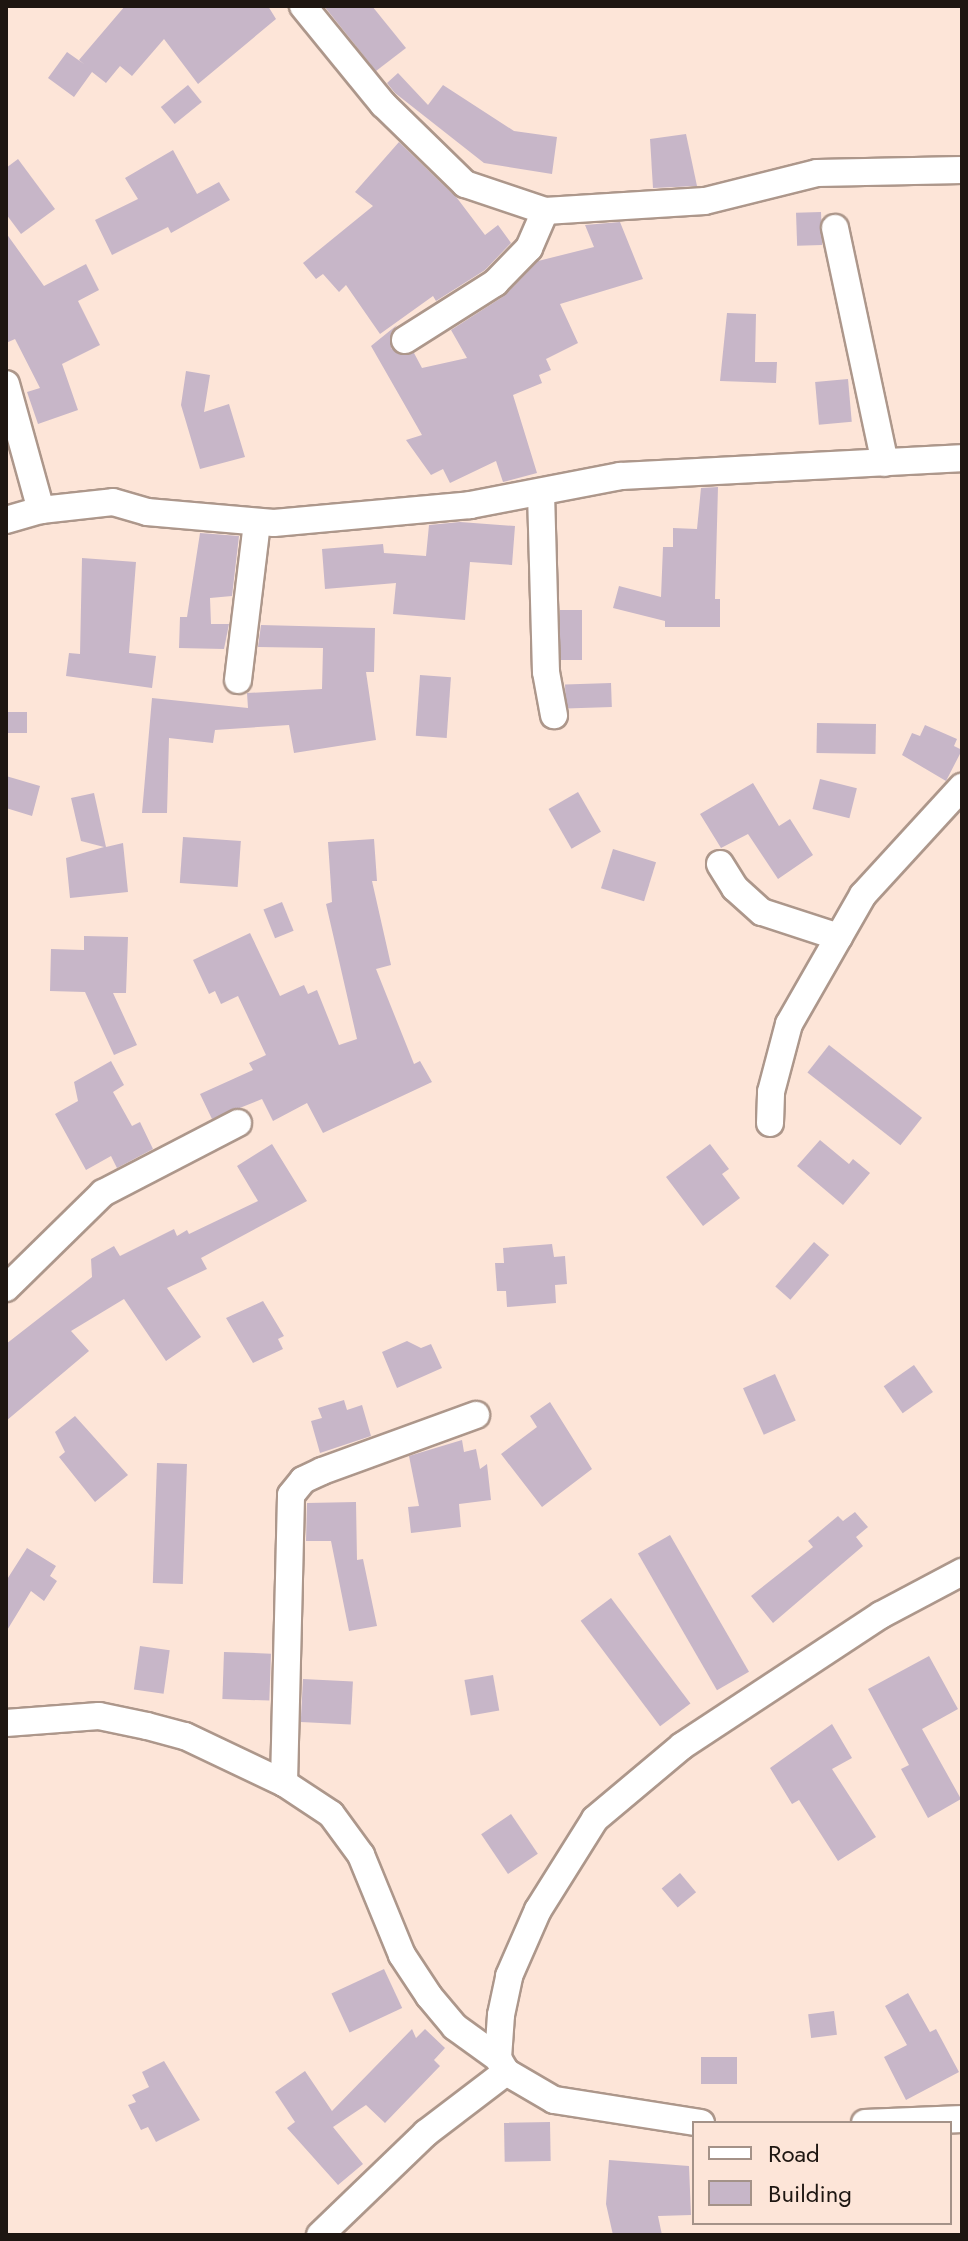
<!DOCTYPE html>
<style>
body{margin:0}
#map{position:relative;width:968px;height:2241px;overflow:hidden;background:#fde5d8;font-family:Jost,sans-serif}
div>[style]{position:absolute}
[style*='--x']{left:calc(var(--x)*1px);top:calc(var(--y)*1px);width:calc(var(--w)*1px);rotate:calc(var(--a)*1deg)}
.building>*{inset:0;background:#c7b6c8;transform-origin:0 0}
.roads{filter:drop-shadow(2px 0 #ad978b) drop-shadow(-2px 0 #ad978b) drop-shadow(0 2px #ad978b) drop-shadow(0 -2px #ad978b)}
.minor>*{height:26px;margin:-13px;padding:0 13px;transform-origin:13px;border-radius:13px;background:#fff}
span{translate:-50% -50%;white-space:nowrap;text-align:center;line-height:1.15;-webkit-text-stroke:8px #fde5d8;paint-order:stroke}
.frame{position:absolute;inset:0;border:8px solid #1e1611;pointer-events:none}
.legend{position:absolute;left:692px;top:2121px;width:260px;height:104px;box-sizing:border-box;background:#fde5d8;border:2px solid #a49288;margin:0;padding:10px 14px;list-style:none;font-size:24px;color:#1e1611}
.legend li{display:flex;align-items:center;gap:16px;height:40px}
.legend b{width:40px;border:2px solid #a49288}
</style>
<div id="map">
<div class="building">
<div style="clip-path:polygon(125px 6px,268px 6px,276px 19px,198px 84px,164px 39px,132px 76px,120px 66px,106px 83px,92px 72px,74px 97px,48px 78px,67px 52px,84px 64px,79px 60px)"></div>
<div style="clip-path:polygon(324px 6px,372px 6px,406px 48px,376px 71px)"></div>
<div style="clip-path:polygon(398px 73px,428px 105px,443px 85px,514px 131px,557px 137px,552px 174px,484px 163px,395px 93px,387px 83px)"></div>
<div style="left:188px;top:85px;width:22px;height:35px;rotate:51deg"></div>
<div style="clip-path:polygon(686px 134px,697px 186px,653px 188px,650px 139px)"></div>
<div style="clip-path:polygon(399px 142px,457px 198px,485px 235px,498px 225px,511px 243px,485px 270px,436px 301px,433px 296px,380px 334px,346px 285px,339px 292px,323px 274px,316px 279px,303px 263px,373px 206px,355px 192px)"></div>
<div style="clip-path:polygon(173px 150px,197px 194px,219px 182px,230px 200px,171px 233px,168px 227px,112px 255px,95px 220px,138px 199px,125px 178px)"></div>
<div style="clip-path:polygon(18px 159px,55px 209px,21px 234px,6px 214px,6px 168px)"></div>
<div style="left:821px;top:212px;width:33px;height:25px;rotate:88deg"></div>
<div style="clip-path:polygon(620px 222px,643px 279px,560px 304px,578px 343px,546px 359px,551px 370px,539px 375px,542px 383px,513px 395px,537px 473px,503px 482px,496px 461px,450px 483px,443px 469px,431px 475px,406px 440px,422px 435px,371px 346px,397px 325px,391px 333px,391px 348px,398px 354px,414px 353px,422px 368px,467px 358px,451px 330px,504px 296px,538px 261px,594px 247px,585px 225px)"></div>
<div style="clip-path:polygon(6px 233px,44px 286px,86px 264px,99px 290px,78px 301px,100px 345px,62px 364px,78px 410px,38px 424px,27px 392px,40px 388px,15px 339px,6px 343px)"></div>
<div style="clip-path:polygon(727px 313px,756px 314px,755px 362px,777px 362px,776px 383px,720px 381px)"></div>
<div style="clip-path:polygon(186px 371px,210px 375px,204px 412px,229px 404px,245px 457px,200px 469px,181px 405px)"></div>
<div style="left:848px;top:379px;width:43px;height:33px;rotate:85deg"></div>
<div style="clip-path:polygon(718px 487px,715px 599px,720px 599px,720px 627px,665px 627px,665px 621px,613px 608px,619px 586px,661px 597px,663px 547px,673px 547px,673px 528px,697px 529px,701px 488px)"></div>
<div style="clip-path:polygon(460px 522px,515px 526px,512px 565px,470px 562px,465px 620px,393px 614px,396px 583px,325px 589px,322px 549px,383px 544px,384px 553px,426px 556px,429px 525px)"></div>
<div style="clip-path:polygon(200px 533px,239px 536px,232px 596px,210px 598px,211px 624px,229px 624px,224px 649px,179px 648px,180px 617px,187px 617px)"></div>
<div style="clip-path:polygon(82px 558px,136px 562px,129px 653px,156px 656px,152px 688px,66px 676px,69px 653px,80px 654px)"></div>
<div style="left:560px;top:610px;width:22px;height:50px"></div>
<div style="clip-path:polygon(261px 625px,375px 628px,374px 672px,366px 672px,376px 740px,294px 753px,289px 725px,215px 730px,213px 743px,169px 738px,167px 813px,142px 813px,152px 698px,248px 708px,247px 693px,322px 689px,323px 648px,258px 647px)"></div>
<div style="left:420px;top:675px;width:31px;height:61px;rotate:4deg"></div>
<div style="left:611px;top:683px;width:24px;height:46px;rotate:88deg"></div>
<div style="left:6px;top:712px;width:21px;height:21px"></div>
<div style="left:817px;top:723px;width:59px;height:30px;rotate:1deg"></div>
<div style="clip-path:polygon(925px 725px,957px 739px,954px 746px,962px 750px,946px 781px,902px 755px,912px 733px,920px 736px)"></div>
<div style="clip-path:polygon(6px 776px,40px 786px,32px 816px,6px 808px)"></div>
<div style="left:820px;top:779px;width:38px;height:31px;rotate:14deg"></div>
<div style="clip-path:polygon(753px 783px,779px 826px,790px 819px,813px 855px,778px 879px,748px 834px,721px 848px,700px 814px)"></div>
<div style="left:578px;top:792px;width:46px;height:34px;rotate:60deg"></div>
<div style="clip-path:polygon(94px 793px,106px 847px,123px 843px,128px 892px,70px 898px,66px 858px,104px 847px,81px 841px,71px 798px)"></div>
<div style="left:183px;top:837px;width:58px;height:46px;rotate:4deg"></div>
<div style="clip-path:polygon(374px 839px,377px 881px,372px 881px,391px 965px,376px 969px,414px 1064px,420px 1061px,432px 1082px,323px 1133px,307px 1103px,273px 1121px,262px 1099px,212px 1119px,200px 1094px,253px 1070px,249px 1063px,266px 1055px,238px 996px,221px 1004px,215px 991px,209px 994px,193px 960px,250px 933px,280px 996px,304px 985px,308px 994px,317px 990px,339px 1045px,357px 1039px,326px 904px,332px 902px,328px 842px)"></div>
<div style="left:613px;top:849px;width:45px;height:41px;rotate:17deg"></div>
<div style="left:282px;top:902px;width:31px;height:20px;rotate:68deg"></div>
<div style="clip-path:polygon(84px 936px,128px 937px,126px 993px,113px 993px,137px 1045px,114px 1055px,85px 992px,50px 991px,51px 949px,84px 950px)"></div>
<div style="left:829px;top:1045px;width:118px;height:35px;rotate:38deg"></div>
<div style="clip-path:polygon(111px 1061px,124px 1085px,113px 1092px,132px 1126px,140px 1122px,153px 1149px,117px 1168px,111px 1156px,86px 1170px,55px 1114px,78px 1101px,74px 1082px)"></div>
<div style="clip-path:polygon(820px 1140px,849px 1164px,853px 1159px,870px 1173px,843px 1205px,797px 1166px)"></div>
<div style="clip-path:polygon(272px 1144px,307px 1201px,201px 1258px,207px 1269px,167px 1288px,201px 1337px,166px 1361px,124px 1299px,71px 1331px,89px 1351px,6px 1421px,6px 1344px,92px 1277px,91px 1259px,114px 1246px,120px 1256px,174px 1229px,177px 1236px,187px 1230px,189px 1234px,258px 1201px,237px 1166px)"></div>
<div style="clip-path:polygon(710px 1144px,729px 1169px,722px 1174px,740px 1198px,703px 1226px,666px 1177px)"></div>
<div style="left:814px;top:1242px;width:20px;height:59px;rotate:41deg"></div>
<div style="clip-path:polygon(552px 1244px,554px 1257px,565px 1256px,567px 1284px,555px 1285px,556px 1303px,507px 1307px,506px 1291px,497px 1291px,495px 1263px,504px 1263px,503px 1248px)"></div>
<div style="clip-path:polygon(263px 1301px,284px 1336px,278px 1339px,283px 1349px,253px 1363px,226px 1318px)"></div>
<div style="clip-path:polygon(407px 1341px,421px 1348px,431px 1344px,442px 1368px,397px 1388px,382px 1352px)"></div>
<div style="left:914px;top:1365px;width:33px;height:37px;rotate:55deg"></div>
<div style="left:775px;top:1374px;width:51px;height:35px;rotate:66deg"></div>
<div style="clip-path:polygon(344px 1400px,347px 1410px,362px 1405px,371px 1436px,320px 1453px,311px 1421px,322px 1418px,318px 1408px)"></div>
<div style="clip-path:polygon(550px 1402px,592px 1469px,542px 1507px,501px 1454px,537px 1427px,530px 1416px)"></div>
<div style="clip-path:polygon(75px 1416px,128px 1475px,95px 1502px,59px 1457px,65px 1452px,55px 1432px)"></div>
<div style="clip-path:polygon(462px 1440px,464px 1452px,476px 1449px,480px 1469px,487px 1464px,491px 1500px,459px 1504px,461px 1527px,411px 1533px,408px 1507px,419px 1506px,409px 1456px)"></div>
<div style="left:157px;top:1463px;width:30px;height:120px;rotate:2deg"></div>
<div style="clip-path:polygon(356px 1502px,357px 1560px,363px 1559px,377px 1626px,349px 1631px,331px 1541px,306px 1541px,307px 1503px)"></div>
<div style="clip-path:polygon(855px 1512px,868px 1527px,856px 1537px,863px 1546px,773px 1623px,751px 1596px,813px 1547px,808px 1541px,838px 1516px,843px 1521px)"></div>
<div style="left:670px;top:1535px;width:158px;height:37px;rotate:60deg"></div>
<div style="clip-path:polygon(27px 1548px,56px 1566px,50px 1576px,57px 1581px,44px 1601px,31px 1591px,6px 1632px,6px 1581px)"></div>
<div style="left:611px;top:1598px;width:132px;height:38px;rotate:53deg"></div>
<div style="left:140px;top:1646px;width:30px;height:44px;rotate:8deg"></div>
<div style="left:224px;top:1652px;width:47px;height:47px;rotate:2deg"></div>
<div style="clip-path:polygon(929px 1656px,958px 1709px,922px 1729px,961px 1799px,928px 1818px,901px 1769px,909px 1765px,868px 1689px)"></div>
<div style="left:493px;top:1675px;width:36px;height:29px;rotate:80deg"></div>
<div style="left:303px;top:1679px;width:50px;height:43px;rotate:3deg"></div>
<div style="clip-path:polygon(832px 1724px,852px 1758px,832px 1769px,876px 1837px,838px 1861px,799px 1800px,792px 1804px,770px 1768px)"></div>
<div style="left:511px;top:1814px;width:48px;height:36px;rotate:56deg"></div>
<div style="left:680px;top:1873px;width:25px;height:24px;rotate:50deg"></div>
<div style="left:384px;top:1969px;width:43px;height:58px;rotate:65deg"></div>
<div style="clip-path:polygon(908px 1993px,930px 2032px,936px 2029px,959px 2072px,906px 2100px,884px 2057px,907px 2045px,885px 2006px)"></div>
<div style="left:834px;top:2011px;width:24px;height:26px;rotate:83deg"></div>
<div style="clip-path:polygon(412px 2029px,416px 2038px,425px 2029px,445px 2048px,434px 2060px,440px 2066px,385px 2123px,366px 2105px,333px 2127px,363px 2164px,338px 2185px,287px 2128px,295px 2122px,275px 2092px,305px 2071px,332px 2111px)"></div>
<div style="left:737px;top:2057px;width:27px;height:36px;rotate:90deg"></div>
<div style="clip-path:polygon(164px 2061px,200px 2120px,156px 2142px,148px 2127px,141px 2130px,128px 2105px,136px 2102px,132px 2095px,149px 2087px,142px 2072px)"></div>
<div style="left:550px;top:2122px;width:39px;height:46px;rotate:89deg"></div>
<div style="clip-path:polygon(609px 2160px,689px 2166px,691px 2215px,658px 2216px,662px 2235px,613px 2235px,606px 2204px)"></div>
</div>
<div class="roads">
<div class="minor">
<div style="--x:303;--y:6;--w:127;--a:50.8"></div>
<div style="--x:383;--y:104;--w:115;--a:44.3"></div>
<div style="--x:465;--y:184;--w:84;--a:18.6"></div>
<div style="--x:545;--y:211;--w:160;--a:-3.6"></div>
<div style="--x:705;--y:201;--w:115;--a:-14"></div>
<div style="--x:817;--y:173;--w:145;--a:-1.2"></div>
<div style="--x:835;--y:228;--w:240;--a:78"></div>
<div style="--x:405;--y:340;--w:107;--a:-32.3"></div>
<div style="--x:495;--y:283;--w:49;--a:-45.8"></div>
<div style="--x:529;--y:248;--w:40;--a:-66.6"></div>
<div style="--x:6;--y:384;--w:131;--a:74.5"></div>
<div style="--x:541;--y:493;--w:179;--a:88.4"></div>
<div style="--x:546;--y:672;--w:44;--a:79.5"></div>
<div style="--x:6;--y:520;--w:36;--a:-16"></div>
<div style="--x:41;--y:510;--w:72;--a:-6.3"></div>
<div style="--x:113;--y:502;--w:35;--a:16"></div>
<div style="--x:147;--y:512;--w:127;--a:5"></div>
<div style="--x:274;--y:523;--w:197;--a:-5.2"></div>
<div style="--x:470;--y:505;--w:153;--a:-10.9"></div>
<div style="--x:620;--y:476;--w:342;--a:-3"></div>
<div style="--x:238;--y:680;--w:158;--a:-83.1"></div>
<div style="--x:720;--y:864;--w:28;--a:58"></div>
<div style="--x:735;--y:888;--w:36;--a:42"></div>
<div style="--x:762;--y:912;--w:81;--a:18"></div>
<div style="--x:770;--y:1123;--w:31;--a:-88"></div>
<div style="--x:771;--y:1092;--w:70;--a:-75.2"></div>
<div style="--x:789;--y:1024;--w:149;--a:-60.2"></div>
<div style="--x:863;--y:895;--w:147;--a:-47.5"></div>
<div style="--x:6;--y:1288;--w:136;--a:-44.4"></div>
<div style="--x:103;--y:1193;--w:152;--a:-27.4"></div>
<div style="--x:6;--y:1723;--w:93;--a:-4.3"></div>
<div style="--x:99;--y:1716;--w:49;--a:11.8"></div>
<div style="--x:147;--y:1726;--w:39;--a:15"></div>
<div style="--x:185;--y:1736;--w:110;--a:25.4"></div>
<div style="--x:284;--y:1783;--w:56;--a:33.4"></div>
<div style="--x:331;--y:1814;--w:51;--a:53.8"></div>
<div style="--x:361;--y:1855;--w:108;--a:67.7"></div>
<div style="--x:402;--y:1955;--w:49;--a:56.6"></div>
<div style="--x:429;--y:1996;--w:40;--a:50"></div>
<div style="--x:455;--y:2027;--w:53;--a:35.8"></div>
<div style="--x:284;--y:1783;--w:288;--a:-88.6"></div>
<div style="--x:291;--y:1495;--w:19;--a:-51"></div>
<div style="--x:303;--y:1480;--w:21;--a:-25"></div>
<div style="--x:322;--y:1471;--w:164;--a:-20"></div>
<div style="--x:701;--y:2123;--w:149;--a:-171.1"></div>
<div style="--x:554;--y:2100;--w:56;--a:-149.7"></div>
<div style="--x:506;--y:2072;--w:16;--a:-120"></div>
<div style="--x:498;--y:2058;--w:43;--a:-86"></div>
<div style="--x:501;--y:2015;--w:40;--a:-78"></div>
<div style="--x:509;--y:1976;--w:72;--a:-66.3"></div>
<div style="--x:538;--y:1910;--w:107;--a:-57.9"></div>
<div style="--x:595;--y:1819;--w:114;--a:-40"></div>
<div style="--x:682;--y:1746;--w:238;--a:-33.4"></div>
<div style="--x:881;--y:1615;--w:92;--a:-28"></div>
<div style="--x:865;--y:2123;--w:97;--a:-2.4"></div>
<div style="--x:320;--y:2235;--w:147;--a:-43.9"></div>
<div style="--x:426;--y:2133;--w:101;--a:-37.3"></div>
</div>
</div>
<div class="frame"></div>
<ul class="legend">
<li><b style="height:10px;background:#fff"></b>Road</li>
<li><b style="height:22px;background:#c7b6c8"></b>Building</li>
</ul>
</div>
